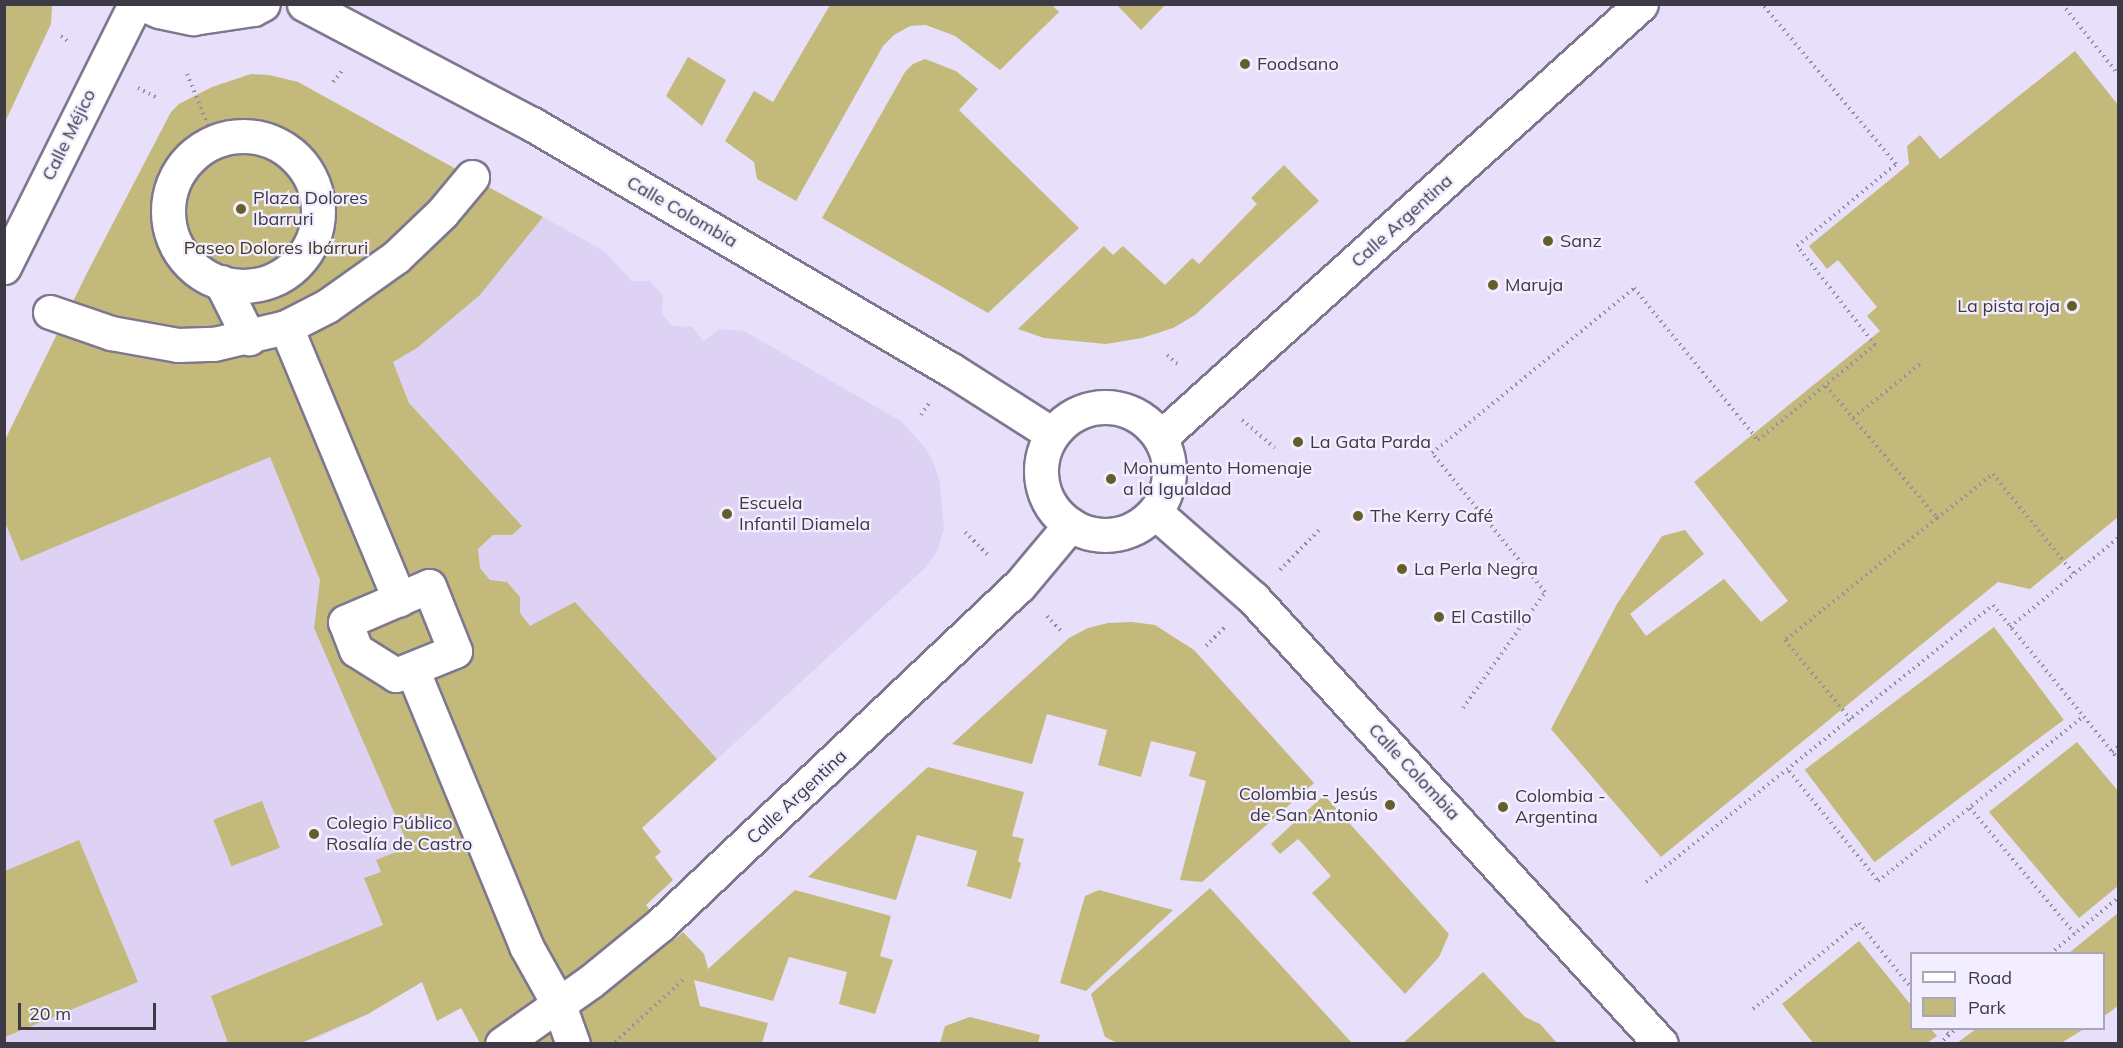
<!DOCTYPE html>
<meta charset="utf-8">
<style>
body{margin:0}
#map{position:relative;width:2123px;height:1048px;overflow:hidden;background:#e8dffa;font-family:Mulish,sans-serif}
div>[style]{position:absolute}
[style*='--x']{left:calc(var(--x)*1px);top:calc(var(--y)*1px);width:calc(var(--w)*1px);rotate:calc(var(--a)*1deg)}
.built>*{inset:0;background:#ddd2f3}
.green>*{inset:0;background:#c2b97b;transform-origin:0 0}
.path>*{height:4px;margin-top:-2px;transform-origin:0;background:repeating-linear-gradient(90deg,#938da0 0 1.5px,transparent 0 6px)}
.roads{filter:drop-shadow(2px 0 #7f778f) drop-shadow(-2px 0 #7f778f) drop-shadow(0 2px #7f778f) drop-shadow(0 -2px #7f778f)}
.street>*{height:33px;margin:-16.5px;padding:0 16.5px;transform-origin:16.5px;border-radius:16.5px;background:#fff}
.street>.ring{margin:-16.5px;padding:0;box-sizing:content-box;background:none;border:33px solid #fff;border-radius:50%}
.dots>*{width:16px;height:16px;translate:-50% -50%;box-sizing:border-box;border:3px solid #f3eeff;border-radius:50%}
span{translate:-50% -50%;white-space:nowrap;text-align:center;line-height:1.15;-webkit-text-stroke:4.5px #f3eeff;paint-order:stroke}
.poi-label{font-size:18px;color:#3d3a45}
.left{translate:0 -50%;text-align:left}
.right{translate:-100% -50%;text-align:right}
.street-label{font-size:18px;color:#3d3a45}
.park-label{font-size:18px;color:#413c1a}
.frame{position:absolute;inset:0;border:6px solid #3d3a45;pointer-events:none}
.legend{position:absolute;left:1910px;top:952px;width:195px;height:78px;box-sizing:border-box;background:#f3eeff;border:2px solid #aaa6b5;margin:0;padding:8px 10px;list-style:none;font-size:18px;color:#3d3a45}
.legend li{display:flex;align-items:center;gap:12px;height:30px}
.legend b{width:30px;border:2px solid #aaa6b5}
.scale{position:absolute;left:18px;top:1003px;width:138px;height:27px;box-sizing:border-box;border:3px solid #3d3a45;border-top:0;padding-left:8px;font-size:18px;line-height:21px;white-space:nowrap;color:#3d3a45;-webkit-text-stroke:4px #f3eeff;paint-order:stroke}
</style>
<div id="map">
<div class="built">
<div style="clip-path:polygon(543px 217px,604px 251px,632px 281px,650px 281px,663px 296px,662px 314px,673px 326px,692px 327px,704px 341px,719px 329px,744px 331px,902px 422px,926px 449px,934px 464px,940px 483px,944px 529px,937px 551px,926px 567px,642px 828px,530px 627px,480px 568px,478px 549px,493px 535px,512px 535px,521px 526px,409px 403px,393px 362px,417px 348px,480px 295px)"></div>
<div style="clip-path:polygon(247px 400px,320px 580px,314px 628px,450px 880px,368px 1014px,318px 1038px,301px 1043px,5px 1043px,4px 442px)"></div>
</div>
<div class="green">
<div style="clip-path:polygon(5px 4px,52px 5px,51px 24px,5px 122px)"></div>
<div style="clip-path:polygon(1052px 5px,1059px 12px,1000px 70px,955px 36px,926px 25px,910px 26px,894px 35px,883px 46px,796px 201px,757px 179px,754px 162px,725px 141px,754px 91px,773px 102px,830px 5px)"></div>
<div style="clip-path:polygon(1117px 5px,1165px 5px,1141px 30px)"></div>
<div style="clip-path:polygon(2075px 51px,2118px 105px,2118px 517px,2030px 589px,1998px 582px,1661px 857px,1551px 729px,1617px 604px,1662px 536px,1685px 530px,1704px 554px,1630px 614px,1646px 636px,1724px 579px,1761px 622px,1788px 601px,1694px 482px,1880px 331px,1867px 316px,1877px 307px,1838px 260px,1827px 269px,1809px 246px,1909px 164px,1907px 146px,1920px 135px,1940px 159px)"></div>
<div style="clip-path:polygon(688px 57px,726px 80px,702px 126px,666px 96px)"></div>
<div style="clip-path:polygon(925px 59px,956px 71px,978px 89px,959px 110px,1079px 228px,988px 313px,822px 218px,905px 72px,913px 64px)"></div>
<div style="clip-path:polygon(251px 74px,269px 75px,298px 82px,543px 217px,480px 295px,417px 348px,393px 362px,409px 403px,522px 526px,512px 535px,493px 535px,478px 549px,480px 568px,490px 580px,507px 582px,520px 597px,520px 613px,530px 626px,575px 602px,717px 759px,642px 828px,661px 852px,655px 857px,673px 880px,646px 905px,661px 924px,674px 940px,683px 932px,704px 954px,708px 969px,795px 890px,891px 916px,880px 956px,893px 960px,875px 1014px,839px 1004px,847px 972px,789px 957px,773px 1001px,694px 980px,700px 1006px,768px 1023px,762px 1043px,480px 1043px,461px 1008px,437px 1021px,422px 982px,368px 1014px,301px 1043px,228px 1043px,211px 996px,383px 925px,364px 878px,381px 872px,376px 860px,409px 847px,314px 628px,320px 580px,270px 457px,21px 561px,5px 522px,4px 442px,87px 273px,171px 112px,179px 104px,212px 87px)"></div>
<div style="clip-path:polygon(1284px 165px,1319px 201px,1195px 315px,1173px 328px,1142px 338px,1106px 344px,1044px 338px,1018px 329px,1104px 246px,1113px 255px,1123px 246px,1165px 285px,1192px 258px,1199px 264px,1257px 204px,1251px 198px)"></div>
<div style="clip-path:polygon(1132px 622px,1155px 625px,1194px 650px,1314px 783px,1202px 882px,1180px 880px,1206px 781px,1189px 776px,1196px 752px,1151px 741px,1141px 777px,1098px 765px,1107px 730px,1047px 714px,1032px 764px,952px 744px,1069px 638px,1088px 628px,1108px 623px)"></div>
<div style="left:1994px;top:627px;width:116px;height:237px;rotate:53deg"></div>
<div style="clip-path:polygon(2077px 742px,2118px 791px,2118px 886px,2079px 918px,1989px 812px)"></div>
<div style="clip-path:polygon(928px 767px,1024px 792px,1012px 836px,1024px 839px,1018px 861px,1021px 863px,1011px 899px,967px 886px,977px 851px,917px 835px,896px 900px,808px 877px)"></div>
<div style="clip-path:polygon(1324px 795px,1449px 934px,1439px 957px,1405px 994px,1312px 893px,1331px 876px,1303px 844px,1298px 839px,1280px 854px,1271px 844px)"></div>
<div style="left:262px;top:801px;width:50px;height:52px;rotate:69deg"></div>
<div style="clip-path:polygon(79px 840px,138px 982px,5px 1037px,5px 871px)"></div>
<div style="clip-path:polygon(1210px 888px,1352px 1043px,1119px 1044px,1105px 1037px,1091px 994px)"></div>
<div style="clip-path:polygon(1099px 890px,1173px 910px,1086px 991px,1060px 983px,1085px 896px)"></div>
<div style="clip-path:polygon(2118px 913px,2118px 1006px,2104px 1016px,2104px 954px,2069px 953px)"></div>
<div style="clip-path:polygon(1859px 941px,1911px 1005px,1912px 1028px,1931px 1029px,1937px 1036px,1927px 1043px,1813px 1043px,1782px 1004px)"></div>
<div style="clip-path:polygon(1483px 972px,1525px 1017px,1540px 1024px,1557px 1043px,1403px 1043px)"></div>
<div style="clip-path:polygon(970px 1017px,1040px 1035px,1038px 1043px,940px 1043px,945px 1026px)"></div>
<div style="clip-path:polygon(1976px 1029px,1976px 1028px,2084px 1029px,2061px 1043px,1957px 1043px)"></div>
</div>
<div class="path">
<div style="--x:2062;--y:4;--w:90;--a:51.3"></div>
<div style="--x:61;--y:36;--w:11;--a:38"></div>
<div style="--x:187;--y:74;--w:74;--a:67.6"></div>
<div style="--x:333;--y:82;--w:14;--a:-51"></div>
<div style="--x:138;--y:88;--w:20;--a:27"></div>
<div style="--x:1167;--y:355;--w:17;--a:40"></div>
<div style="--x:1826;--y:386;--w:172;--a:49.9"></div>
<div style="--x:1937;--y:518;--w:195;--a:141.2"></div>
<div style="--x:1785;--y:640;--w:104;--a:50.5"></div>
<div style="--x:921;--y:415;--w:14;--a:-56"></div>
<div style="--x:1853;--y:418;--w:86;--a:-38.9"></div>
<div style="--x:1242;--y:420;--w:43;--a:40.3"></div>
<div style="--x:1937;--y:518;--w:71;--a:-38.2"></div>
<div style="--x:1993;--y:474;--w:129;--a:51"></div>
<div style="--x:965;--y:532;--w:35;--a:45"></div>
<div style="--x:1280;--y:570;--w:56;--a:-45.7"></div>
<div style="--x:1047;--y:616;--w:23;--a:47"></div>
<div style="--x:2010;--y:627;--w:140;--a:-39.5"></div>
<div style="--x:1206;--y:646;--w:27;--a:-45"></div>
<div style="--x:1463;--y:708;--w:142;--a:-54.7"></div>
<div style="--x:1545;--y:592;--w:179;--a:-129.1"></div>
<div style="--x:1432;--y:453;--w:261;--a:-39.2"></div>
<div style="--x:1634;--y:288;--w:196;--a:50.8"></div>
<div style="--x:1758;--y:440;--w:151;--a:-39.1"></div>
<div style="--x:1875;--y:345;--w:126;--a:-128.2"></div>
<div style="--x:1797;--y:246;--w:129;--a:-39.6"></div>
<div style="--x:1896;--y:164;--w:209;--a:-129.9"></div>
<div style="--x:2112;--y:752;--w:8;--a:-40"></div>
<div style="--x:1789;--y:771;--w:141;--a:51"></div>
<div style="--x:1878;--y:881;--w:264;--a:-38.7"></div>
<div style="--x:1970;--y:808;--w:163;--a:50.2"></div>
<div style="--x:1646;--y:882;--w:444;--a:-38.6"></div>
<div style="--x:1993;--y:605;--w:198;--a:50.9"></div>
<div style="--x:2050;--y:954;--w:88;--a:-39.5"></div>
<div style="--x:1753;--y:1009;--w:136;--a:-39.1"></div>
<div style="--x:1859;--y:923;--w:85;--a:51.2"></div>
<div style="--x:1943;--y:1028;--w:9;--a:49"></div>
<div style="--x:615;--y:1042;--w:92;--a:-42.4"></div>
<div style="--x:1939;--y:1044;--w:24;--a:-42"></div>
</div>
<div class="roads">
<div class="street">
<div style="--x:143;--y:4;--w:17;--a:24"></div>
<div style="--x:159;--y:11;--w:35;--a:12"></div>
<div style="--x:193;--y:18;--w:61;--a:-8.5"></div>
<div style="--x:253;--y:9;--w:11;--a:-27"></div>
<div style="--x:304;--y:4;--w:258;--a:27.8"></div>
<div style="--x:532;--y:124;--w:485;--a:30.4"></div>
<div style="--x:950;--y:369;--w:121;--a:32.5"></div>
<div class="ring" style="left:168px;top:136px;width:117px;height:117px"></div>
<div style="--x:4;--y:267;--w:294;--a:-63.5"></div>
<div style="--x:221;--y:282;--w:63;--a:63.4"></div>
<div style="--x:50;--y:312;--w:65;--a:19"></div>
<div style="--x:111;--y:333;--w:68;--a:10.2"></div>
<div style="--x:178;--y:345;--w:36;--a:-2"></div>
<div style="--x:214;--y:344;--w:74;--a:-13.3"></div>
<div style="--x:286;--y:327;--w:46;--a:-27.1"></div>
<div style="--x:327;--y:306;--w:85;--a:-35.4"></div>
<div style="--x:396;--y:257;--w:64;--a:-43.7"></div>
<div style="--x:442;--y:213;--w:47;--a:-50.2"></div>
<div style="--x:286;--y:327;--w:295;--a:67.4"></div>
<div class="ring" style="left:1041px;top:407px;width:95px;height:95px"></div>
<div style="--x:1161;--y:437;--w:646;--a:-42.05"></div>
<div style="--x:1155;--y:512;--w:130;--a:41.3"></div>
<div style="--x:1253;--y:598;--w:604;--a:47.55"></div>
<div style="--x:429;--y:586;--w:70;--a:68.2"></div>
<div style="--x:455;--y:651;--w:64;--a:157.9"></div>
<div style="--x:396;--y:675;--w:47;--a:-148"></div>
<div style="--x:356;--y:650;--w:30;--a:-111"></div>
<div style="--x:345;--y:622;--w:91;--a:-23.2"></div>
<div style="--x:412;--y:669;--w:300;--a:67.6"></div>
<div style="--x:526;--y:946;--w:68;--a:60.8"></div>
<div style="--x:559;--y:1005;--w:41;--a:70.3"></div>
<div style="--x:502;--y:1044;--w:108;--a:-35.2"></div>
<div style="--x:590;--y:982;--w:92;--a:-39.2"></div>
<div style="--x:661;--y:924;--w:492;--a:-43.4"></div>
<div style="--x:1019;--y:586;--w:80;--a:-50.1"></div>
</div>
</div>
<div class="dots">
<div style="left:1245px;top:64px;background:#655e2a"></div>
<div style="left:241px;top:209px;background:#655e2a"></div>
<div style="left:1548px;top:241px;background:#655e2a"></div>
<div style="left:1493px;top:285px;background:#655e2a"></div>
<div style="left:2072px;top:306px;background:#655e2a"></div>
<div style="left:1298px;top:442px;background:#655e2a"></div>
<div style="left:1111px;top:479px;background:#655e2a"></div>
<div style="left:727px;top:514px;background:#655e2a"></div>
<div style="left:1358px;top:516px;background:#655e2a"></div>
<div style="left:1402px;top:569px;background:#655e2a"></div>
<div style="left:1439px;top:617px;background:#655e2a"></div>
<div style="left:1390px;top:805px;background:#655e2a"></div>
<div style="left:1503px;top:807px;background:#655e2a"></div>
<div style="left:314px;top:834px;background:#655e2a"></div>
</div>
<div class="poi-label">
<span class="left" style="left:1257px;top:64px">Foodsano</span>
<span class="left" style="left:253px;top:209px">Plaza Dolores<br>Ibarruri</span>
<span class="left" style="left:1560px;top:241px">Sanz</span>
<span class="left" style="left:1505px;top:285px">Maruja</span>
<span class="right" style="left:2060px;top:306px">La pista roja</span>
<span class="left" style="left:1310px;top:442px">La Gata Parda</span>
<span class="left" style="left:1123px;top:479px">Monumento Homenaje<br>a la Igualdad</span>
<span class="left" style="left:739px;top:514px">Escuela<br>Infantil Diamela</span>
<span class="left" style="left:1370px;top:516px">The Kerry Café</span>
<span class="left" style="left:1414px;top:569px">La Perla Negra</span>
<span class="left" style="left:1451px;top:617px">El Castillo</span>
<span class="right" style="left:1378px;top:805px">Colombia - Jesús<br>de San Antonio</span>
<span class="left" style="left:1515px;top:807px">Colombia -<br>Argentina</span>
<span class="left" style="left:326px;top:834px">Colegio Público<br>Rosalía de Castro</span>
</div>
<div class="street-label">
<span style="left:69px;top:135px;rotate:-64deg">Calle Méjico</span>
<span style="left:682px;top:212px;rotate:30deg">Calle Colombia</span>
<span style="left:1402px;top:221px;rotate:-42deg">Calle Argentina</span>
<span style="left:1414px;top:772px;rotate:47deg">Calle Colombia</span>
<span style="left:797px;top:797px;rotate:-43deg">Calle Argentina</span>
</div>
<div class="park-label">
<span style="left:276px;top:248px">Paseo Dolores Ibárruri</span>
</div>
<div class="frame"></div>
<ul class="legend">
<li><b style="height:8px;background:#fff"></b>Road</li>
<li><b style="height:16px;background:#c2b97b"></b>Park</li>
</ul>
<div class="scale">20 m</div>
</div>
